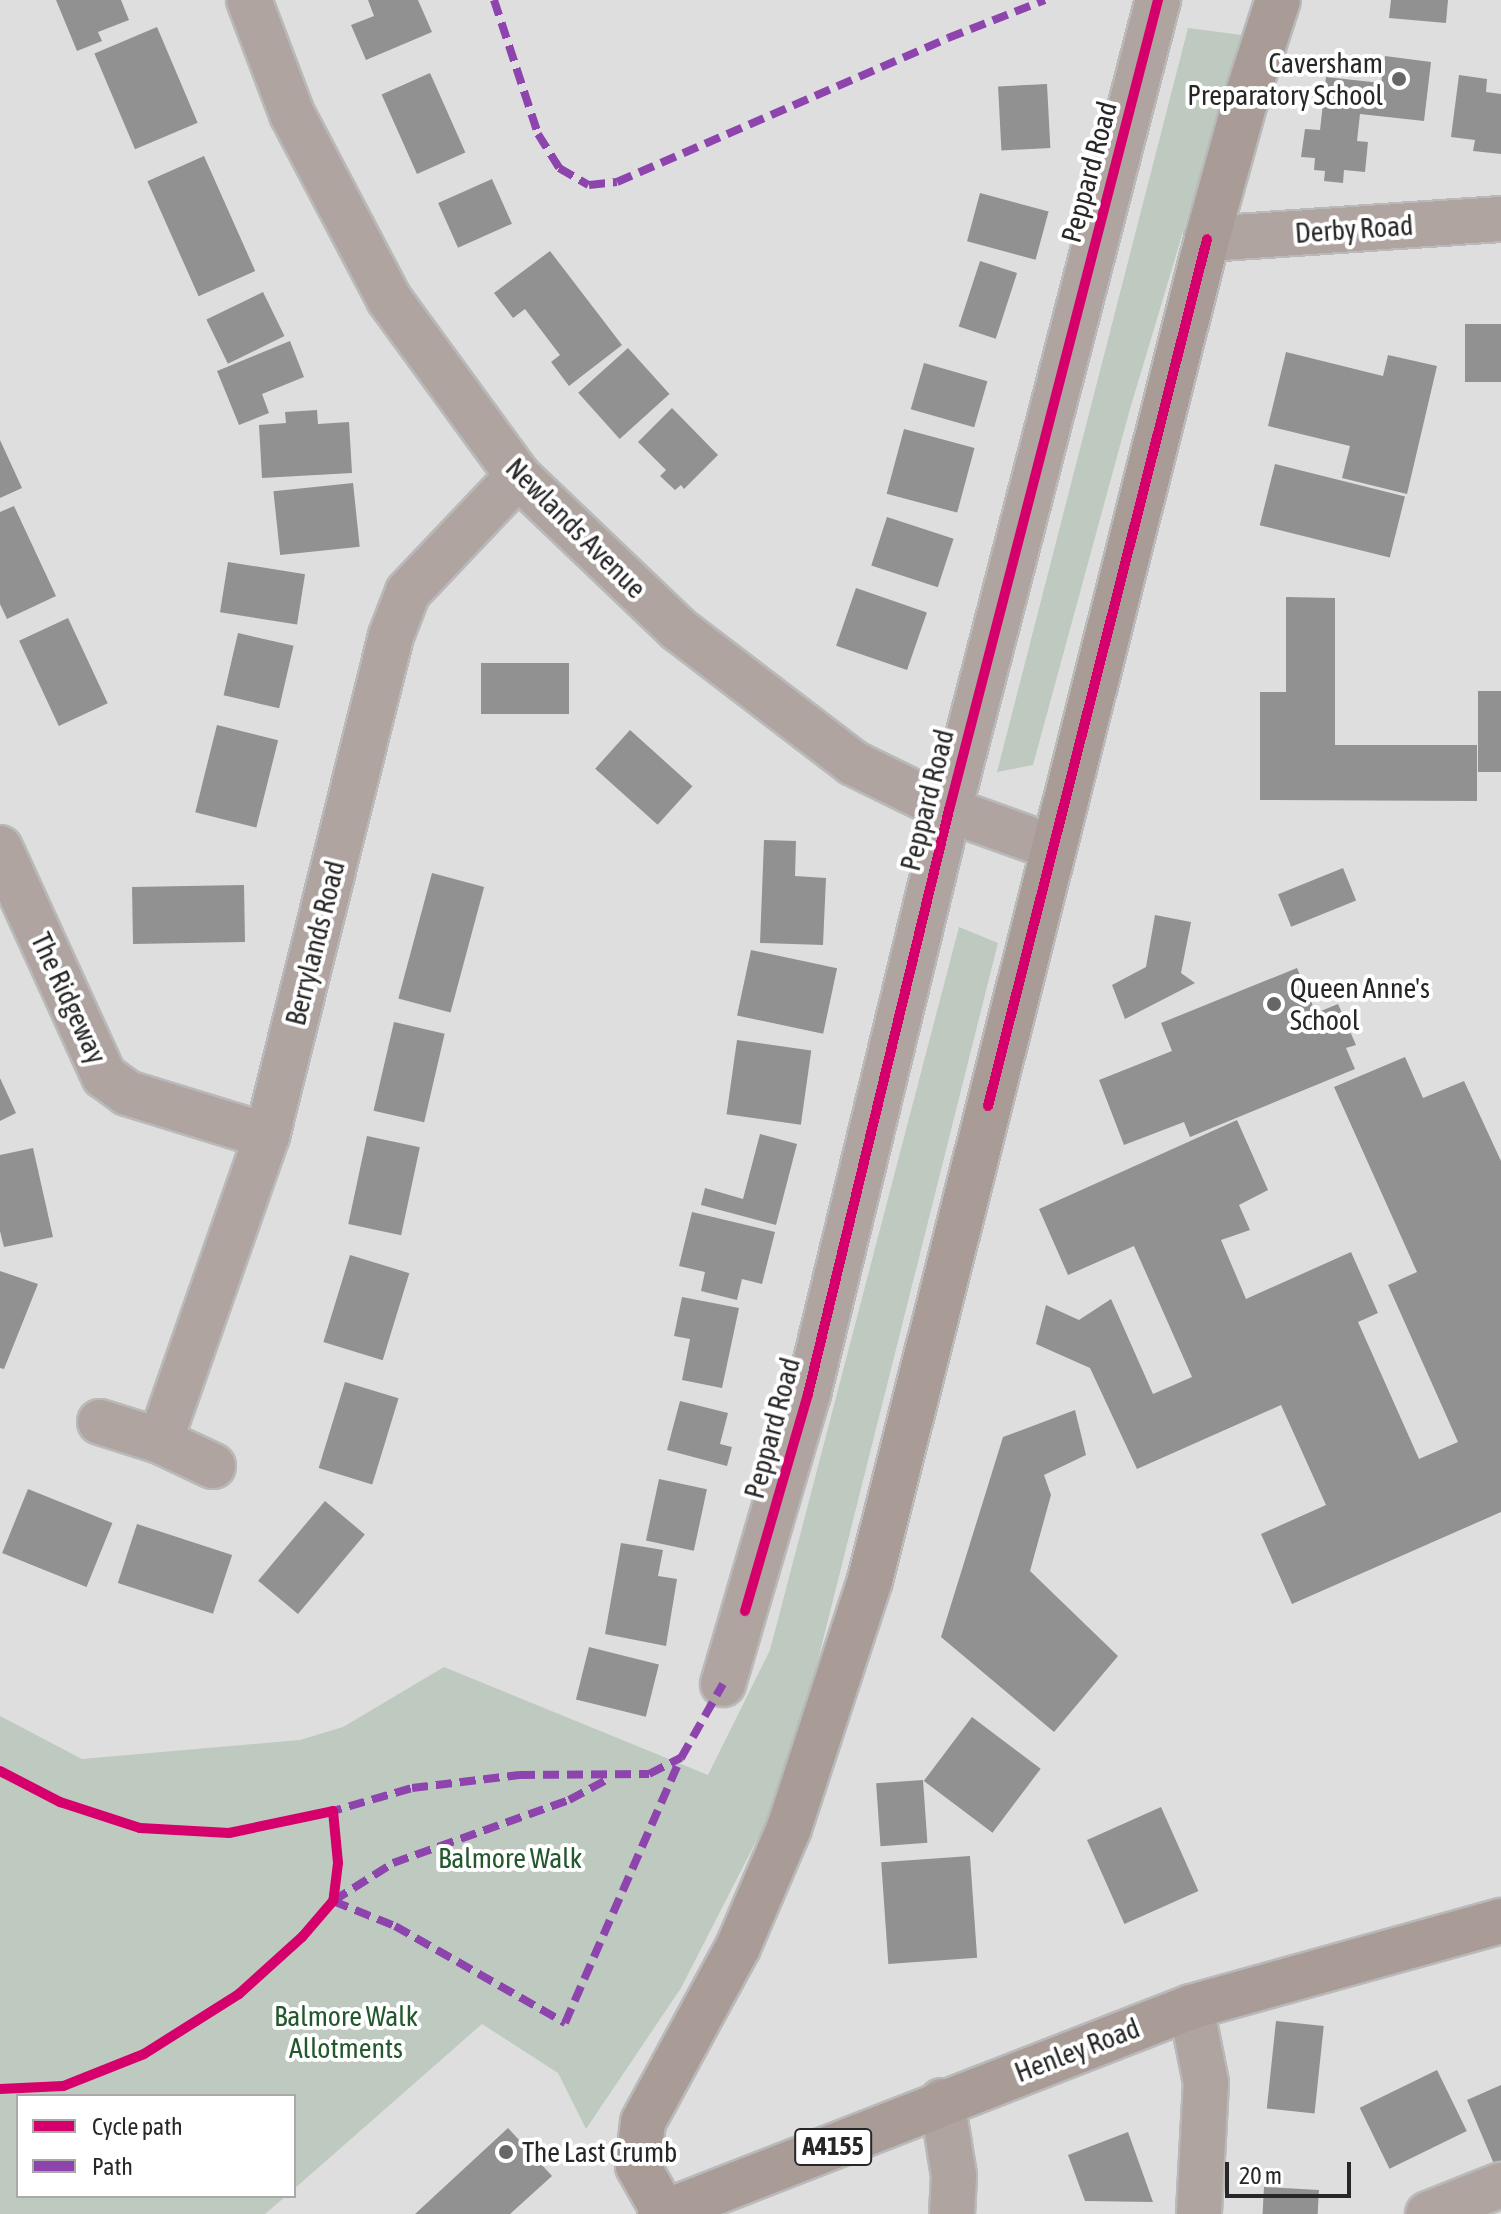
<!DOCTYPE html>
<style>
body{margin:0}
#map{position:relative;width:1501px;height:2214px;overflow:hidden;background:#dedede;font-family:"Asap Condensed",sans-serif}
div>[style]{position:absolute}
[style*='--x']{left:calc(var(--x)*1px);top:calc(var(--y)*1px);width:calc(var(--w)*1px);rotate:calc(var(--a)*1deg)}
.green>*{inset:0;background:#becabf}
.building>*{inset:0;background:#919191;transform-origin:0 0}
.roads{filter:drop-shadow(2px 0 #b9b9ba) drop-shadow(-2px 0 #b9b9ba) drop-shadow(0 2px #b9b9ba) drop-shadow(0 -2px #b9b9ba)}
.minor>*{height:44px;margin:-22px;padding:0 22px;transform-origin:22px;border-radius:22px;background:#b0a4a1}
.major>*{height:44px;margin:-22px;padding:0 22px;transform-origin:22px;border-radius:22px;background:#a99c97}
.quiet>*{height:8px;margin-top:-4px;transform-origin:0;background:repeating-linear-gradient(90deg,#8e44ad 0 16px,transparent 0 24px)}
.cycleway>*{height:10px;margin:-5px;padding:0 5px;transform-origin:5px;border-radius:5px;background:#d6006c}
.dots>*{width:22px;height:22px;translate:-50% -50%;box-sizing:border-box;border:4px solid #fff;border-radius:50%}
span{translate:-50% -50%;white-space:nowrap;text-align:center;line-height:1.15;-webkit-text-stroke:8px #fff;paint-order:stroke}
.shield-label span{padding:2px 6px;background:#fff;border:2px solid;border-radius:6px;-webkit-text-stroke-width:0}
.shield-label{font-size:26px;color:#272728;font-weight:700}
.poi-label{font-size:28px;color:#272728}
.right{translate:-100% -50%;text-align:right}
.left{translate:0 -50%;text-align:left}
.street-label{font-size:28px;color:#272728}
.park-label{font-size:28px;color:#23572c}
.legend{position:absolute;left:16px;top:2094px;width:280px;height:104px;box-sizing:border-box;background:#fff;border:2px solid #a9a9a9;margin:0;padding:10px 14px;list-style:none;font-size:24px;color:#272728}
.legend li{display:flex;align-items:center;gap:16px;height:40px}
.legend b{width:40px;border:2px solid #a9a9a9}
.scale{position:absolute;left:1225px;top:2162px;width:126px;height:36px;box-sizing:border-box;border:4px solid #272728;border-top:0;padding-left:10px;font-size:24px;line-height:28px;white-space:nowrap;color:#272728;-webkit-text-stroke:6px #fff;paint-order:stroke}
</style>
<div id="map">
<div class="green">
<div style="clip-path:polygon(1188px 28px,1242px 35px,1130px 409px,1033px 765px,997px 772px)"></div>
<div style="clip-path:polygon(959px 927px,998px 943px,817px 1664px,771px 1812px,681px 1988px,586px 2129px,558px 2073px,482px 2024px,294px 2189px,294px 2096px,18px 2096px,18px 2196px,286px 2196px,265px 2214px,0 2214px,0 1716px,82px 1759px,300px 1740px,343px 1727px,444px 1667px,708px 1775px,770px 1650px)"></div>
</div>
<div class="building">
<div style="clip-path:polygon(56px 0,121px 0,129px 20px,98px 32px,102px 41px,77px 51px)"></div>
<div style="clip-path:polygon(368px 0,418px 0,432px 32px,366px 60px,351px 25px,374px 16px)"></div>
<div style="clip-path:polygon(1391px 0,1448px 0,1446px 23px,1389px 18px)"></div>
<div style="left:157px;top:27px;width:104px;height:68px;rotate:67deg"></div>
<div style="clip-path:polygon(1385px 56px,1431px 62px,1424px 121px,1360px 114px,1357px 141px,1368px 142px,1365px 172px,1344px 170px,1343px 183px,1324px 181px,1325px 171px,1314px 170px,1315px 158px,1301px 157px,1305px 129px,1320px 130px,1326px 77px,1381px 83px)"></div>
<div style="left:430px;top:73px;width:87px;height:53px;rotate:66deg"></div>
<div style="clip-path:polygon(1459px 75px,1487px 79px,1486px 92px,1501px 94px,1501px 154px,1473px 151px,1475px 140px,1451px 137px)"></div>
<div style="left:1047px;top:84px;width:64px;height:49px;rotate:87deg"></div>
<div style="left:204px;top:156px;width:126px;height:62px;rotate:66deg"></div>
<div style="left:492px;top:179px;width:49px;height:59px;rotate:66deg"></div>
<div style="left:980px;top:193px;width:71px;height:50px;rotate:15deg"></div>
<div style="clip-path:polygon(550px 251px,622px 345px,569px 386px,551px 362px,560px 355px,525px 309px,513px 318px,494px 293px)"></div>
<div style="left:980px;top:261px;width:39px;height:69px;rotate:18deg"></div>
<div style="left:263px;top:292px;width:49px;height:63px;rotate:64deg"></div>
<div style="left:1501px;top:324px;width:58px;height:36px;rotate:90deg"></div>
<div style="clip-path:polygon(290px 341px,304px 377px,262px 394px,269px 413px,239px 425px,217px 371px)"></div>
<div style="left:628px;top:348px;width:62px;height:67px;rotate:48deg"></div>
<div style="clip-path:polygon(1286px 352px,1383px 376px,1388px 355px,1437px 366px,1407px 494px,1342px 478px,1350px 446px,1268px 426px)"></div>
<div style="left:924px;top:363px;width:66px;height:48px;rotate:16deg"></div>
<div style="clip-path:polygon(672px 408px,718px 455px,684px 489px,681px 485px,675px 490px,660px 476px,666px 470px,638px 442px)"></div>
<div style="clip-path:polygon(317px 410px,318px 424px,349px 422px,352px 473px,262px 478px,259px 425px,286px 423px,285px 412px)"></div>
<div style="left:904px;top:429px;width:73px;height:67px;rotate:15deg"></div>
<div style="clip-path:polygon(0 440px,22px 488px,0 498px)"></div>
<div style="left:1275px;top:464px;width:134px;height:63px;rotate:14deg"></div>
<div style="left:353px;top:483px;width:64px;height:80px;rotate:84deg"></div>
<div style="clip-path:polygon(14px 506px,56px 596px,7px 619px,0 604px,0 512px)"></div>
<div style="left:887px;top:517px;width:70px;height:51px;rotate:18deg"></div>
<div style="left:228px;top:562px;width:78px;height:51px;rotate:9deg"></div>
<div style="left:856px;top:588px;width:75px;height:61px;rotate:19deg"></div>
<div style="clip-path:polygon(1286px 597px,1335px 598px,1335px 745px,1477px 745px,1477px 801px,1260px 800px,1260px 692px,1286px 692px)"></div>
<div style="left:68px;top:618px;width:94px;height:54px;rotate:65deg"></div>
<div style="left:238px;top:633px;width:57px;height:64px;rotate:13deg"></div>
<div style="left:481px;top:663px;width:88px;height:51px"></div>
<div style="left:1478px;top:691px;width:23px;height:81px"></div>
<div style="left:217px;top:725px;width:63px;height:90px;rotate:14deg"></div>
<div style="left:630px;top:730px;width:84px;height:52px;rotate:42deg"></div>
<div style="clip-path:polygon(764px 840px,796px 841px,795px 876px,826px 878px,823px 945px,760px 943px)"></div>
<div style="left:1343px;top:868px;width:35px;height:70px;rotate:68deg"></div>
<div style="left:432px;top:873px;width:54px;height:130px;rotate:15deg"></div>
<div style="left:244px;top:885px;width:57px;height:112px;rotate:89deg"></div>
<div style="clip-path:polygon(1155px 915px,1191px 922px,1181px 973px,1195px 983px,1125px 1019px,1112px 985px,1146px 967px)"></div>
<div style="left:751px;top:950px;width:88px;height:67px;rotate:12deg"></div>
<div style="clip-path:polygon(1297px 968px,1316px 1013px,1338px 1004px,1356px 1045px,1346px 1048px,1355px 1069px,1190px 1137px,1184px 1122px,1124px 1145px,1099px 1080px,1172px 1051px,1161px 1023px)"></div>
<div style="left:394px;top:1022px;width:52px;height:91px;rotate:13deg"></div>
<div style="left:737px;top:1040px;width:75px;height:75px;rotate:8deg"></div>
<div style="clip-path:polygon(1405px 1057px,1423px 1098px,1464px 1081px,1501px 1161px,1501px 1512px,1292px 1604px,1261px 1534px,1326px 1505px,1281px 1405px,1137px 1469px,1090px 1368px,1036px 1344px,1046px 1305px,1079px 1320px,1111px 1299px,1153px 1394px,1192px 1377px,1134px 1246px,1068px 1275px,1039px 1209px,1237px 1120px,1268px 1190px,1239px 1205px,1250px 1230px,1221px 1240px,1246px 1299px,1351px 1252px,1378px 1313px,1358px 1322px,1419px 1459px,1458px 1442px,1388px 1285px,1417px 1272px,1334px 1087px)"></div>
<div style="clip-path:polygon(0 1078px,16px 1113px,0 1121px)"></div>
<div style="clip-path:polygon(760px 1134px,797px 1144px,776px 1225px,701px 1205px,705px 1188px,743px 1199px)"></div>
<div style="left:367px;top:1136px;width:54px;height:90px;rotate:12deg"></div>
<div style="clip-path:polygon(33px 1148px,53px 1237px,4px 1247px,0 1231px,0 1155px)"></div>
<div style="clip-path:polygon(692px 1212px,775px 1232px,762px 1284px,742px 1279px,737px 1300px,701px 1291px,705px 1272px,679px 1266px)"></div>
<div style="left:350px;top:1255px;width:62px;height:91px;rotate:17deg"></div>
<div style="clip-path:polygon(0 1271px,38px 1284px,4px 1369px,0 1368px)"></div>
<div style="clip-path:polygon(682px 1297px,739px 1308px,722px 1388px,682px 1380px,690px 1339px,674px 1336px)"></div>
<div style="left:345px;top:1382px;width:56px;height:90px;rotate:17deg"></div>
<div style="clip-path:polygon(680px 1401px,728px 1413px,720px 1444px,732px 1447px,727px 1466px,667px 1450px)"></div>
<div style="clip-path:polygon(1075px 1410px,1086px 1455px,1044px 1475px,1051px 1495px,1030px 1571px,1118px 1656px,1054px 1732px,941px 1637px,1003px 1437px)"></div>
<div style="left:659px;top:1479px;width:49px;height:63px;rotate:12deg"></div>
<div style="left:28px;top:1489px;width:91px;height:69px;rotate:22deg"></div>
<div style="left:325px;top:1501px;width:52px;height:104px;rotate:40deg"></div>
<div style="left:137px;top:1524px;width:100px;height:62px;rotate:18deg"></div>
<div style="clip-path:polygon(621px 1543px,663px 1550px,658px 1576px,677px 1579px,666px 1646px,605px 1634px)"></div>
<div style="left:589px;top:1647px;width:72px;height:54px;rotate:14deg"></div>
<div style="left:972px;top:1717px;width:86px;height:80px;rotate:37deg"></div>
<div style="left:923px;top:1780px;width:63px;height:47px;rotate:86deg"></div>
<div style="left:1161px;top:1807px;width:92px;height:81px;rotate:66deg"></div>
<div style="left:970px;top:1856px;width:102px;height:89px;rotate:86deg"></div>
<div style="left:1276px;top:2021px;width:48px;height:88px;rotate:6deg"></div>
<div style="left:1437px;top:2070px;width:68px;height:86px;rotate:64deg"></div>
<div style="clip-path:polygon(1501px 2085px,1501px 2161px,1494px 2164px,1467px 2100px)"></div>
<div style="clip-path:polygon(508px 2128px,552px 2176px,510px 2214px,415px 2214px)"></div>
<div style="clip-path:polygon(1128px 2132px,1153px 2202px,1085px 2201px,1068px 2155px)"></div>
<div style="left:1264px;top:2187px;width:55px;height:27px;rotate:3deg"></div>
</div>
<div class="roads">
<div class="minor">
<div style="--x:249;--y:0;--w:122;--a:69.3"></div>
<div style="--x:292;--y:114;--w:209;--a:62.3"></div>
<div style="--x:389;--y:299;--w:219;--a:53.9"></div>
<div style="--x:518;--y:476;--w:221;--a:43.7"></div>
<div style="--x:678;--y:629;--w:220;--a:37.4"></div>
<div style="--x:853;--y:763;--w:107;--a:26.1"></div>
<div style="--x:949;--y:810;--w:109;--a:19.8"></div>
<div style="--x:1207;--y:239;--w:295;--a:-3.9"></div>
<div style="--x:0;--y:848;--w:251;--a:65.5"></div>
<div style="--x:104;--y:1076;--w:29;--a:36"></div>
<div style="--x:127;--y:1093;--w:146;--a:17.1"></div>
<div style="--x:100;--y:1422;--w:63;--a:17.6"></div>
<div style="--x:213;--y:1466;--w:59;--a:-154.7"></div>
<div style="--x:160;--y:1441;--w:323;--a:-70.7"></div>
<div style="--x:267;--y:1136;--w:515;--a:-76.07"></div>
<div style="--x:391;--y:636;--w:47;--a:-68.9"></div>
<div style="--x:408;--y:592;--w:160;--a:-46.5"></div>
<div style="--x:723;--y:1684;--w:302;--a:-73.7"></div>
<div style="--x:808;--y:1394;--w:601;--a:-76.43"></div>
<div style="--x:949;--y:810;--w:837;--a:-75.53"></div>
<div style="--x:1191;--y:2007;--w:77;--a:78.8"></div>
<div style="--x:1206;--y:2083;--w:131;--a:93.1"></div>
<div style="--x:942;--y:2101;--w:76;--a:80.9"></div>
<div style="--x:954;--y:2176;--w:38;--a:93"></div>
<div style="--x:1428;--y:2214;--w:79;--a:-21.7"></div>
</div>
<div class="major">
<div style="--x:664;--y:2212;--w:53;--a:-119.5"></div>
<div style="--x:638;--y:2166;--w:44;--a:-83.5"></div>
<div style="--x:643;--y:2122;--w:199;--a:-61.5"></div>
<div style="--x:738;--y:1947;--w:129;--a:-66.8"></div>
<div style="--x:789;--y:1828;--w:261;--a:-71.9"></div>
<div style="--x:870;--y:1580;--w:1383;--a:-75.89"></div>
<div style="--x:1207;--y:239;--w:142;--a:-74.5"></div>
<div style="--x:1245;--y:102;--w:107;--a:-72.1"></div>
<div style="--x:660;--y:2214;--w:570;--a:-21.3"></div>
<div style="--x:1191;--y:2007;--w:322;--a:-15.5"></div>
</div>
</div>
<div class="quiet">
<div style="--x:494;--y:0;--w:141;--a:71.8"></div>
<div style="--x:538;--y:134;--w:40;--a:58"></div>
<div style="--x:559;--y:168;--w:34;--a:30"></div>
<div style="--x:589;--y:185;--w:28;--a:-6"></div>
<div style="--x:617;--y:182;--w:361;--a:-23.5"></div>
<div style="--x:948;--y:38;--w:104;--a:-21.4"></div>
<div style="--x:326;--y:1813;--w:90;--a:-16.2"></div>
<div style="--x:412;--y:1788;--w:108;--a:-6.9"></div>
<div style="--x:519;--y:1775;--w:130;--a:-0.4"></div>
<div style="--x:649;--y:1774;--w:36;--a:-27"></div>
<div style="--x:681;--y:1758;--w:85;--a:-60.4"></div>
<div style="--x:333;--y:1901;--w:67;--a:22"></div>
<div style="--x:395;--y:1926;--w:196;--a:29.7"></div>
<div style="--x:565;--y:2023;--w:289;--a:-66.4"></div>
<div style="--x:333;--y:1901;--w:71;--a:-32.3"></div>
<div style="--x:393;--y:1863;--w:187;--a:-19.7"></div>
<div style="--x:569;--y:1800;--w:47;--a:-28.2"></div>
</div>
<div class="cycleway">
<div style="--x:988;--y:1106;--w:894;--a:-75.82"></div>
<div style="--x:745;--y:1611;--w:226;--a:-73.8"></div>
<div style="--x:808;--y:1394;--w:601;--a:-76.43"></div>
<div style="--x:949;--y:810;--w:837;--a:-75.53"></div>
<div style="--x:0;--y:1771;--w:68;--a:27.3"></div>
<div style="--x:60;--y:1802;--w:84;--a:18"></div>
<div style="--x:140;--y:1828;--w:89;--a:3.2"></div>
<div style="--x:229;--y:1833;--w:106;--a:-11.9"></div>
<div style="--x:333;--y:1811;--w:52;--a:84.5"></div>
<div style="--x:338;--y:1863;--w:38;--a:97"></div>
<div style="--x:333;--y:1901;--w:48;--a:130.7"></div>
<div style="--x:302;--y:1937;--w:85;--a:137.9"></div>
<div style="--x:239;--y:1994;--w:112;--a:147.7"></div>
<div style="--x:144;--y:2054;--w:87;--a:158.4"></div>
<div style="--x:63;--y:2086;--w:63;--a:177.3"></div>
</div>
<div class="dots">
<div style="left:1399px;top:79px;background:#676768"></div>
<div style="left:1274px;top:1004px;background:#676768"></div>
<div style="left:506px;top:2152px;background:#676768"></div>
</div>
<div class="shield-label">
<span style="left:833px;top:2147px">A4155</span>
</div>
<div class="poi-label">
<span class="right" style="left:1383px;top:79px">Caversham<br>Preparatory School</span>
<span class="left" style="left:1290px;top:1004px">Queen Anne's<br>School</span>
<span class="left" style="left:522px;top:2152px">The Last Crumb</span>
</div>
<div class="street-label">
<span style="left:1089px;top:172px;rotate:-75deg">Peppard Road</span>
<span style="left:1354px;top:229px;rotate:-4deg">Derby Road</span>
<span style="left:576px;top:528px;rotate:45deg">Newlands Avenue</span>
<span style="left:927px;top:800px;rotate:-76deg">Peppard Road</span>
<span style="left:315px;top:943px;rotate:-76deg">Berrylands Road</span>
<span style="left:69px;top:998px;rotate:65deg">The Ridgeway</span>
<span style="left:772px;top:1428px;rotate:-75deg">Peppard Road</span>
<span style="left:1077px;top:2050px;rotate:-21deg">Henley Road</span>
</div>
<div class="park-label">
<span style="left:510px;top:1858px">Balmore Walk</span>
<span style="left:346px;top:2032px">Balmore Walk<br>Allotments</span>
</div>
<ul class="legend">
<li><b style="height:10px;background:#d6006c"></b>Cycle path</li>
<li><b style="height:10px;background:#8e44ad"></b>Path</li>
</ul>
<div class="scale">20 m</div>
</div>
